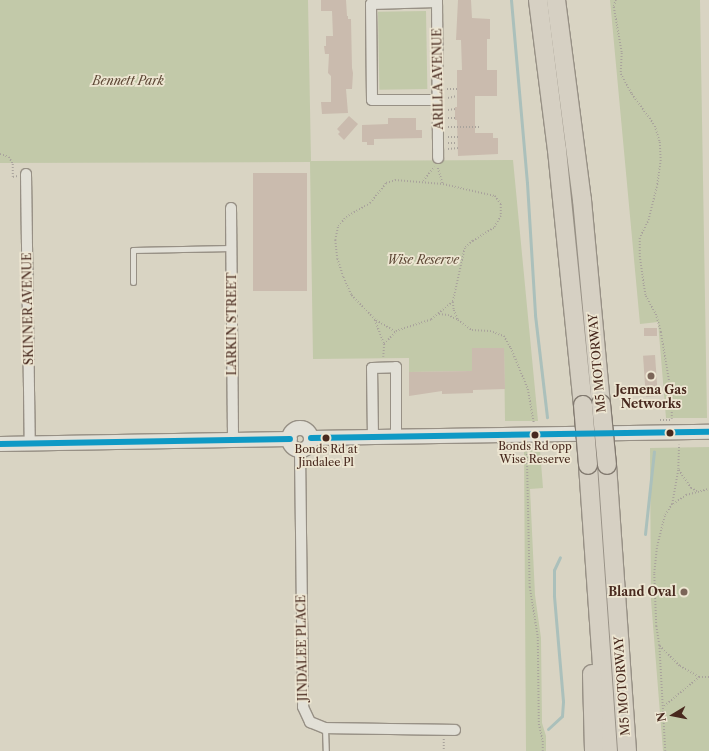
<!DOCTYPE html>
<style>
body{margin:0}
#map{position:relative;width:709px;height:751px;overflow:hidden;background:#d9d4c3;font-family:"Libre Caslon Text",serif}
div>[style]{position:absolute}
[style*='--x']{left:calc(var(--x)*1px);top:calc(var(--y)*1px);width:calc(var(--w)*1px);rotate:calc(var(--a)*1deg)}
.green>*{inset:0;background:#c2c9a9;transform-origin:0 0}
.stream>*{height:3px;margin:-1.5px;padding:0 1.5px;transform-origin:1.5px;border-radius:1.5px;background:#abc0bb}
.building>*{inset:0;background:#cabbae;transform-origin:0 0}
.path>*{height:1.5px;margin-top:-0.75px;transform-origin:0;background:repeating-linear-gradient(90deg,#a9a39c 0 1px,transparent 0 3px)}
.roads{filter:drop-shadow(1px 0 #979085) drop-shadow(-1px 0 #979085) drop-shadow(0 1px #979085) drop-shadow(0 -1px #979085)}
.lane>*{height:5px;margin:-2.5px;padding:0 2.5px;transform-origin:2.5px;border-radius:2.5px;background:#e2e0d7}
.street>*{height:10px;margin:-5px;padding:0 5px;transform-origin:5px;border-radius:5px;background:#e2e0d7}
.secondary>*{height:14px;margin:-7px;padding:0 7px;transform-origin:7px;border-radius:7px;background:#e2e0d7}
.secondary>.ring{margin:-7px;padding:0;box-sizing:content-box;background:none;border:14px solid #e2e0d7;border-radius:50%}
.highway>*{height:18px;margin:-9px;padding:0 9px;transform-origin:9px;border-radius:9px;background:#d6d0c3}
.bridges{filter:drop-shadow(1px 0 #827a70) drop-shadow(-1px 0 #827a70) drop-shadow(0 1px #827a70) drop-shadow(0 -1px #827a70)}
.highway-bridge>*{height:18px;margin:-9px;padding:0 9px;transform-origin:9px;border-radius:9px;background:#d6d0c3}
.bus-1>*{height:6px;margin:-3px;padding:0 3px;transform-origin:3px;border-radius:3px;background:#0e99c5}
.dots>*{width:11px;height:11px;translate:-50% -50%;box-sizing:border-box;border:2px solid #ede6d2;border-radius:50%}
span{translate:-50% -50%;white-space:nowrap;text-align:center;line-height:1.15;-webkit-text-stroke:3.5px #ede6d2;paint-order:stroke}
.bus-label{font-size:11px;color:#48291e}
.street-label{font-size:12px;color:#48291e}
.park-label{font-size:12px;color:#5d4735;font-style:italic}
.poi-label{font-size:12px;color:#48291e;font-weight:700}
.right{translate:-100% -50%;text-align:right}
.north{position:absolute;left:653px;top:695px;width:40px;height:40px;-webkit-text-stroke:3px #ede6d2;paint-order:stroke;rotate:260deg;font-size:11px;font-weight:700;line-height:16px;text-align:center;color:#48291e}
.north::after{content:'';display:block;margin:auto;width:14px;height:18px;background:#48291e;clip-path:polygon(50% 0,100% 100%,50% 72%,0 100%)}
</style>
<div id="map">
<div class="green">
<div style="clip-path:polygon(0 0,308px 0,311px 161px,513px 160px,538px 421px,505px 421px,504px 348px,472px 349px,472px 371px,409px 372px,409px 358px,313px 359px,310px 162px,0 163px)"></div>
<div style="clip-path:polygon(610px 0,700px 0,707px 418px,666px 418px,658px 322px,640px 324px)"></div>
<div style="left:426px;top:11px;width:78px;height:48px;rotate:89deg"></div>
<div style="clip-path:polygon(709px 447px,709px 751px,663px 751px,651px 600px,650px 448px)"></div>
<div style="clip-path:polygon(524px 450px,540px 450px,543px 488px,530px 489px,535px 595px,541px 638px,542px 723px,546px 736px,546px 751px,526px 751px)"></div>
</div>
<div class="stream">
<div style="--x:511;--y:0;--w:184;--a:85"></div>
<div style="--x:527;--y:183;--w:132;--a:86.5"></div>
<div style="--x:535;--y:315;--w:103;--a:83.3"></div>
<div style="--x:645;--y:534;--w:83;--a:-83.8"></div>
<div style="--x:548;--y:729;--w:19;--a:-43"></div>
<div style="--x:562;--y:716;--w:15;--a:-86"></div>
<div style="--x:563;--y:701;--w:106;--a:-94.9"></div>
<div style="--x:554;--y:595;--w:25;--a:-90"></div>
<div style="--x:554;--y:570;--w:14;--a:-65"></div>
</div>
<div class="building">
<div style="clip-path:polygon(321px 0,346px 0,347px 16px,348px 16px,348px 19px,351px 19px,352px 68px,353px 73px,352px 89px,346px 89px,348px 113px,322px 114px,321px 102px,331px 102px,331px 76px,328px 73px,329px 54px,325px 54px,324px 46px,326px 46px,326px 36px,333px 36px,332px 11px,321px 11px)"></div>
<div style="clip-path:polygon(458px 0,471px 0,472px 18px,490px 19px,490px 39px,487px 39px,487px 70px,497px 70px,497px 96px,475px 96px,475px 133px,493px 133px,493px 138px,498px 138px,498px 154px,458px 156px,457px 120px,455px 120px,455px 107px,457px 107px,457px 70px,462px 70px,461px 40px,456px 40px)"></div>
<div style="clip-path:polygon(349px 116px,358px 124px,344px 140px,338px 134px,340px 132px,337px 129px)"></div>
<div style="clip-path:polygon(388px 118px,416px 118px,416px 130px,422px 130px,422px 138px,374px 139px,374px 145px,367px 145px,367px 142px,362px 142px,362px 125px,388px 124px)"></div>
<div style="left:253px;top:173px;width:54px;height:118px"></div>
<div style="left:657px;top:328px;width:8px;height:13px;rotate:90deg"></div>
<div style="clip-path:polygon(472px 348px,504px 348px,505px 389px,473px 390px,473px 393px,442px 394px,442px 391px,409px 396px,409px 372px,472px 371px)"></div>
<div style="left:655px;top:355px;width:41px;height:12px;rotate:86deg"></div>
</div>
<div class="path">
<div style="--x:616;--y:0;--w:7;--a:106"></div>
<div style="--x:614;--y:7;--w:47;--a:80.1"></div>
<div style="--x:622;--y:53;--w:21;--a:93"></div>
<div style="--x:621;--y:74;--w:23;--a:61"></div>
<div style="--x:632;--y:94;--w:39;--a:54"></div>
<div style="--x:655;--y:126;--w:17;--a:73"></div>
<div style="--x:660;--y:142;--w:18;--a:87"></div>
<div style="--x:661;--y:160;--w:27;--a:98"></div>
<div style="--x:657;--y:187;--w:36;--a:104"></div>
<div style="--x:648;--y:222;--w:18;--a:117"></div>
<div style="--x:640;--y:238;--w:18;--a:90"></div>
<div style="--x:640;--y:256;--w:29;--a:82"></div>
<div style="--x:644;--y:285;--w:11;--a:80"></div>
<div style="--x:646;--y:296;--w:21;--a:61"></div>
<div style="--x:656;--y:314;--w:19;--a:74"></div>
<div style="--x:661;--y:332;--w:66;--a:80.4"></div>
<div style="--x:672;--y:397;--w:22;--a:90"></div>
<div style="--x:447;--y:89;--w:10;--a:0"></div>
<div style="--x:448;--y:98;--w:9;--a:-13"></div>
<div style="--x:448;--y:110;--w:7;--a:-8"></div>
<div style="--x:448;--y:118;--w:7;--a:0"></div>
<div style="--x:448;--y:127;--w:31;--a:0"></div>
<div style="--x:448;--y:137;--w:10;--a:0"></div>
<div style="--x:448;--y:143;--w:9;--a:0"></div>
<div style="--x:448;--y:149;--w:10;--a:-6"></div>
<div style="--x:0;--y:154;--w:9;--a:18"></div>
<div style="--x:9;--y:157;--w:8;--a:60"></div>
<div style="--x:13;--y:164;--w:13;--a:90"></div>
<div style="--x:13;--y:177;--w:4;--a:-14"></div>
<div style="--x:438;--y:168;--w:17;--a:73"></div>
<div style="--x:423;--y:181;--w:18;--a:-52"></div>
<div style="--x:453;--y:302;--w:28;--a:141"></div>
<div style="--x:431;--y:320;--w:38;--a:162"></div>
<div style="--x:395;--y:332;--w:23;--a:-149"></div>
<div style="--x:375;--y:320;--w:35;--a:-134"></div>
<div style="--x:351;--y:295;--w:20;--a:-114"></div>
<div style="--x:343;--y:277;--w:19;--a:-108"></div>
<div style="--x:337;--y:259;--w:19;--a:-96"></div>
<div style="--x:335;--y:240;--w:14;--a:-78"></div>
<div style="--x:338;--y:226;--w:12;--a:-48"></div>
<div style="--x:346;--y:217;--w:28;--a:-30"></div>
<div style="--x:370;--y:203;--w:26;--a:-51"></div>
<div style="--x:386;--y:183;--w:9;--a:-18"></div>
<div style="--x:395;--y:180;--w:48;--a:4.8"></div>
<div style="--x:443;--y:184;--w:53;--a:13"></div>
<div style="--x:495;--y:196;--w:10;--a:53"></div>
<div style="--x:501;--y:204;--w:12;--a:90"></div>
<div style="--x:501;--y:216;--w:14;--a:120"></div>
<div style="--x:494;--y:228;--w:25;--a:148"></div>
<div style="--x:473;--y:241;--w:11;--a:139"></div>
<div style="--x:465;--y:248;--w:55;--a:102.5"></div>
<div style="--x:453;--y:302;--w:8;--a:83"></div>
<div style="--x:454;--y:310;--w:11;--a:68"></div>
<div style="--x:458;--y:320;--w:17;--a:36"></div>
<div style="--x:472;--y:330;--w:18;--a:3"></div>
<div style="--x:490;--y:331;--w:15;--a:20"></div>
<div style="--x:504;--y:336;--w:14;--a:60"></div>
<div style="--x:511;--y:348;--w:44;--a:67.5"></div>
<div style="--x:528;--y:389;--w:34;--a:80"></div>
<div style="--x:439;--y:314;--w:9;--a:6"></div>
<div style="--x:448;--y:315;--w:11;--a:27"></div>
<div style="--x:375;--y:320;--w:26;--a:69"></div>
<div style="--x:383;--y:357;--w:13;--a:-86"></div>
<div style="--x:384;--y:344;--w:16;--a:-47"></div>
<div style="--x:660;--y:420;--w:12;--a:0"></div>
<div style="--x:527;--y:448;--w:139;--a:88.8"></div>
<div style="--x:530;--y:587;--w:51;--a:80.9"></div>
<div style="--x:538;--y:637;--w:87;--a:89.3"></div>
<div style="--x:539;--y:724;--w:17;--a:77"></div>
<div style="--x:543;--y:741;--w:10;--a:90"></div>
<div style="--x:679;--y:470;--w:22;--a:56"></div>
<div style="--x:691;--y:488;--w:7;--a:27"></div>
<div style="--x:673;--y:504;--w:16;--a:-35"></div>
<div style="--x:686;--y:495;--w:24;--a:-15"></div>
<div style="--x:660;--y:646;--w:28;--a:45"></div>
<div style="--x:680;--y:666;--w:22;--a:30"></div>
<div style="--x:699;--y:677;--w:10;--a:0"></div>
<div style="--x:664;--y:706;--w:45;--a:-39.6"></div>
<div style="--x:444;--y:739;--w:12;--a:90"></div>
<div style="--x:665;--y:751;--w:106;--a:-93.2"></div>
<div style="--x:659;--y:645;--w:19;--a:-99"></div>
<div style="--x:656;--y:626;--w:53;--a:-92.2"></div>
<div style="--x:654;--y:573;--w:27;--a:-84"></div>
<div style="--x:657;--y:546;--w:32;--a:-76"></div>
<div style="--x:665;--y:515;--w:13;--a:-58"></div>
<div style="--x:672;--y:504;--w:36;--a:-80"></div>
<div style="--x:678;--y:469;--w:24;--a:-88"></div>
</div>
<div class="roads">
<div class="lane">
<div style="--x:133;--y:282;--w:32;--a:-90"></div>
<div style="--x:133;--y:250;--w:99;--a:-1.2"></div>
<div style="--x:325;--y:728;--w:23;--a:88"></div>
</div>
<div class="street">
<div style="--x:437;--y:0;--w:158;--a:89.6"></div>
<div style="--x:437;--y:2;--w:66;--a:178.3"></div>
<div style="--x:371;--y:4;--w:96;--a:89.4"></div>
<div style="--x:372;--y:100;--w:66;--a:0"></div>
<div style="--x:26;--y:174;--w:270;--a:89.2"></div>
<div style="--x:231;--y:208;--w:232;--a:89.5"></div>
<div style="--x:373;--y:438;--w:70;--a:-90.8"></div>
<div style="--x:372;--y:368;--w:24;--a:-2"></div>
<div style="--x:396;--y:367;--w:70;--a:90"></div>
<div style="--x:300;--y:450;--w:257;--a:89.3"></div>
<div style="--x:303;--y:707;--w:17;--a:65"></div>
<div style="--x:310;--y:722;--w:16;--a:22"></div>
<div style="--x:325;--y:728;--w:130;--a:0.9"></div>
</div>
<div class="secondary">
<div class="ring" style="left:289px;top:428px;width:8px;height:8px"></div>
<div style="--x:311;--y:438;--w:398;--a:-0.9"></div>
<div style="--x:0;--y:444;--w:290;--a:-1"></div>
</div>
<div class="highway">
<div style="--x:538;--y:0;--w:151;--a:82.8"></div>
<div style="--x:557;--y:150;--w:256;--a:84.2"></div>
<div style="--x:556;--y:0;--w:202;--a:82.6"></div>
<div style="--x:582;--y:200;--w:205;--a:84.7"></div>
<div style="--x:588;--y:465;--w:287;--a:86"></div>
<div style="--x:607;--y:465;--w:287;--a:86"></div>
<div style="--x:592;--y:674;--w:77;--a:88.5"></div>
</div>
</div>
<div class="bridges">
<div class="highway-bridge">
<div style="--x:601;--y:404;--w:61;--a:84.4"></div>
<div style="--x:583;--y:405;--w:60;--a:85.2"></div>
</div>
</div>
<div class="bus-1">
<div style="--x:311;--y:438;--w:398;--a:-0.9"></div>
<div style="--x:0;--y:444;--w:290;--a:-1"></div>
</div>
<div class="dots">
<div style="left:651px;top:376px;background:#7b6558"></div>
<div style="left:670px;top:433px;background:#48291e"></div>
<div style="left:535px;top:435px;background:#48291e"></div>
<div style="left:326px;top:438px;background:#48291e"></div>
<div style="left:684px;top:592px;background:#7b6558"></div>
</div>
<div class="bus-label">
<span style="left:535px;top:453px">Bonds Rd opp<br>Wise Reserve</span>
<span style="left:326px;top:456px">Bonds Rd at<br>Jindalee Pl</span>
</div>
<div class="street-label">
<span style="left:438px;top:79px;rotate:-91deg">ARILLA AVENUE</span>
<span style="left:28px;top:309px;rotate:-91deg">SKINNER AVENUE</span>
<span style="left:232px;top:324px;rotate:-90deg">LARKIN STREET</span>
<span style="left:597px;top:363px;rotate:-95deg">M5 MOTORWAY</span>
<span style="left:302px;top:648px;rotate:-91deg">JINDALEE PLACE</span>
<span style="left:622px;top:686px;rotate:-94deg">M5 MOTORWAY</span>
</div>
<div class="park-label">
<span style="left:128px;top:81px">Bennett Park</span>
<span style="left:423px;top:260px">Wise Reserve</span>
</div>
<div class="poi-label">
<span style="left:651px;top:397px">Jemena Gas<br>Networks</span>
<span class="right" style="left:676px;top:592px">Bland Oval</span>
</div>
<div class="north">N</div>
</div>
